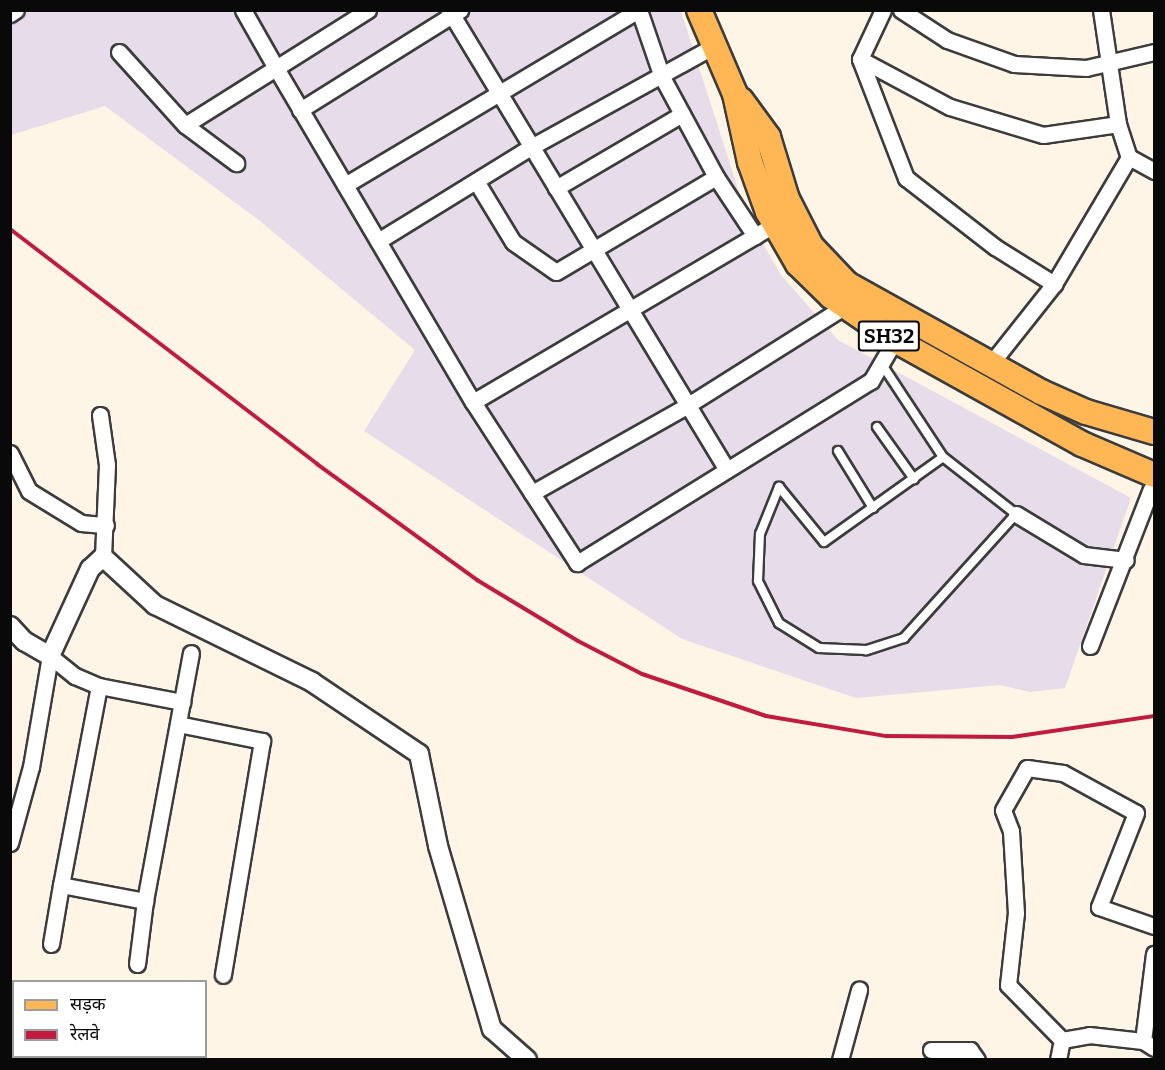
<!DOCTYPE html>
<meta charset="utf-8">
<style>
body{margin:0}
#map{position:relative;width:1165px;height:1070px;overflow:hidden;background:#fff5e6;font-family:Bitter,"Noto Sans Devanagari",serif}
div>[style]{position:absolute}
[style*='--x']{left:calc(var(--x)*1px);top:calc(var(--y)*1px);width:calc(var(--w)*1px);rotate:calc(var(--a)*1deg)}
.industrial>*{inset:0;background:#e6dcea}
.roads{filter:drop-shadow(2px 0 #3c3c3c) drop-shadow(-2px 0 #3c3c3c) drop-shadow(0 2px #3c3c3c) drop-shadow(0 -2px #3c3c3c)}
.service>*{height:8px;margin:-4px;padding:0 4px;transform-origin:4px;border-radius:4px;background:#fff}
.minor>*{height:15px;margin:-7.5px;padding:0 7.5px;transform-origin:7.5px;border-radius:7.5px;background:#fff}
.tertiary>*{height:18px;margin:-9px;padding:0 9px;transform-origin:9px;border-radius:9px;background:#fff}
.primary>*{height:24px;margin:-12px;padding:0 12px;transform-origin:12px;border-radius:12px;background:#ffb756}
.rail>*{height:4px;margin:-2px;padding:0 2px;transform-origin:2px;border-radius:2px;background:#c01b41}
span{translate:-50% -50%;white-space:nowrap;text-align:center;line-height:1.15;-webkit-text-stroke:6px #fff;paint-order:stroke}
.shield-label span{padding:2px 4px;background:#fff;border:2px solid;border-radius:4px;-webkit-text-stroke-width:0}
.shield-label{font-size:20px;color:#090909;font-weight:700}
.frame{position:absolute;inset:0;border:12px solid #090909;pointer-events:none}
.legend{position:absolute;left:12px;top:980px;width:195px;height:78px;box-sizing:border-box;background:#fff;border:2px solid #9d9d9d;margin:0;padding:8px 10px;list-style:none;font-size:18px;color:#090909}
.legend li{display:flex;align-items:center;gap:12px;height:30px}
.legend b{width:30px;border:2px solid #9d9d9d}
</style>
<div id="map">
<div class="industrial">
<div style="clip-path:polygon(11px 11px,681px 11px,746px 214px,781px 275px,838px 340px,1131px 498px,1065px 688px,1030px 692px,1000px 685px,856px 698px,682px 639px,364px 431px,415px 350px,260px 221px,105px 106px,11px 135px)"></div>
</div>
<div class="roads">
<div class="service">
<div style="--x:881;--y:363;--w:113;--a:56.6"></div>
<div style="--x:943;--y:457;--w:93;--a:38"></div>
<div style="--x:1016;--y:514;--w:167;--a:132.1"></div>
<div style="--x:904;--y:638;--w:40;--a:162"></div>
<div style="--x:866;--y:650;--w:47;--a:-177.6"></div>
<div style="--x:819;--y:648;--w:47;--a:-148"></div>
<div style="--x:779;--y:623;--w:47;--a:-116.6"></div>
<div style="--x:758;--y:581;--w:47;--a:-87.6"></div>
<div style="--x:760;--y:534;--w:51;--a:-68"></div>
<div style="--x:779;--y:487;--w:71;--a:50.7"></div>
<div style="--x:824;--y:542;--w:146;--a:-35.5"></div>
<div style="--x:877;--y:427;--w:64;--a:54.6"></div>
<div style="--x:838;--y:451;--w:67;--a:58.4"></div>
</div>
<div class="minor">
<div style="--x:368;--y:10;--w:109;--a:147.8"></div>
<div style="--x:276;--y:68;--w:388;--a:59.5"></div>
<div style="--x:473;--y:402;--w:192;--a:57.1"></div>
<div style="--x:577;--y:563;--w:346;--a:-31.8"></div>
<div style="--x:871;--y:381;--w:48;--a:-59.7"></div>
<div style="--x:449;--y:10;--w:537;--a:58.85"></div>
<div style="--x:639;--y:10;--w:71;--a:71.1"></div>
<div style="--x:662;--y:77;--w:114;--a:61.6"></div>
<div style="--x:716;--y:177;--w:71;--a:56.5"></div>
<div style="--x:883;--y:10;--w:54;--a:115.1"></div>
<div style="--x:860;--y:59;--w:128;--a:68.9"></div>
<div style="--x:906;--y:178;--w:113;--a:37.8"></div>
<div style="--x:995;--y:247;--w:70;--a:32.1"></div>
<div style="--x:1054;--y:284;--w:147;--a:-59.4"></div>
<div style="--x:901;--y:10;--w:55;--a:33.1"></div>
<div style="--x:947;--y:40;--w:71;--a:19.7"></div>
<div style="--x:1014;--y:64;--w:72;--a:3.2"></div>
<div style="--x:1086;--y:68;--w:70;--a:-13.2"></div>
<div style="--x:1101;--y:10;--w:115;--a:81.5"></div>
<div style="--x:1118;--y:124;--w:35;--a:72"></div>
<div style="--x:1129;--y:157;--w:29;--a:29"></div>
<div style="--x:10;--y:14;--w:7;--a:-34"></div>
<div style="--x:119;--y:52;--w:98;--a:47.9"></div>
<div style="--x:185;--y:125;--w:64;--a:36.7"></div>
<div style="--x:860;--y:59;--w:102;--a:28.1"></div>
<div style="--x:950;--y:107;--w:97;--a:16.8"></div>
<div style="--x:1043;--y:135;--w:76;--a:-8.3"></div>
<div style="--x:300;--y:110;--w:189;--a:-32"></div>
<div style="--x:185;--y:125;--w:107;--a:-32.1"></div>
<div style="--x:276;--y:68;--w:67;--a:-119.6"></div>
<div style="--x:476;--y:181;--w:71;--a:58.8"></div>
<div style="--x:513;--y:242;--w:52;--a:34.9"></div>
<div style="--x:556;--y:272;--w:186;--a:-30.7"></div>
<div style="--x:345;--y:185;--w:342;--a:-30.8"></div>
<div style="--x:556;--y:188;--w:146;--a:-30.4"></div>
<div style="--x:378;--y:241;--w:180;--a:-31.6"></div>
<div style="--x:531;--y:147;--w:209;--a:-28.9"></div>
<div style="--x:989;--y:366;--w:105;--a:-51.6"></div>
<div style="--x:473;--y:402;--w:351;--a:-30.5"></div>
<div style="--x:100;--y:415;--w:50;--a:82"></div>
<div style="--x:107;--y:465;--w:92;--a:92.5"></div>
<div style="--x:10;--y:453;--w:42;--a:63.4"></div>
<div style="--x:29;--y:491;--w:61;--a:31.6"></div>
<div style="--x:81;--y:523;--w:25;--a:5"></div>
<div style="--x:532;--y:493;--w:179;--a:-29.4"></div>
<div style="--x:688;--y:405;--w:186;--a:-32.2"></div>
<div style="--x:1016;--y:514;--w:79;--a:31.1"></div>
<div style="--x:1084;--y:555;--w:42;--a:6.8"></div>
<div style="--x:1090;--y:646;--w:168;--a:-68.8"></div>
<div style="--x:99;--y:686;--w:85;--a:10.9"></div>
<div style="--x:178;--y:724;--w:86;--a:11.4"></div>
<div style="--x:262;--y:741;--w:237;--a:99.5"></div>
<div style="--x:10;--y:843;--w:79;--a:-74.6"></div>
<div style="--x:31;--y:767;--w:113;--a:-80.3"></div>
<div style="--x:50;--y:656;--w:32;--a:39"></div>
<div style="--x:75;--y:676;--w:26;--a:23"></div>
<div style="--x:99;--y:686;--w:203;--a:100.8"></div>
<div style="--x:61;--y:885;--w:86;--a:10.8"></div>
<div style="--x:145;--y:901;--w:252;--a:-79.5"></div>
<div style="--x:51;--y:944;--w:60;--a:-80.4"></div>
<div style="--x:137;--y:964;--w:64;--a:-82.8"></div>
<div style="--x:10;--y:1024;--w:4;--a:14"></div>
<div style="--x:1062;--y:1040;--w:77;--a:-134.5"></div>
<div style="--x:1008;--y:985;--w:72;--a:-83.7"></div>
<div style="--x:1016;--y:913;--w:82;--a:-93.5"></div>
<div style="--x:1011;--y:831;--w:22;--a:-111"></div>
<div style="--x:1003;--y:810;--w:48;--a:-60.3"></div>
<div style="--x:1027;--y:768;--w:36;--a:8"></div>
<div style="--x:1063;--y:773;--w:83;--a:28.7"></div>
<div style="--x:1136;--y:813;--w:101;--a:111.5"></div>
<div style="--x:1099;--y:907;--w:58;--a:19.1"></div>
<div style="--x:1062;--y:1040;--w:27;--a:-10"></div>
<div style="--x:1089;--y:1035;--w:54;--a:6.3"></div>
<div style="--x:1143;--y:1041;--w:13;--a:32"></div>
<div style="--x:1143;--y:1041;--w:88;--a:-82.8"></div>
<div style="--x:931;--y:1050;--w:39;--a:0"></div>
<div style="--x:970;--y:1050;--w:12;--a:55"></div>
<div style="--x:90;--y:1056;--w:9;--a:27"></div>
<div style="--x:840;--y:1060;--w:73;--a:-74.8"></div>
<div style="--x:1058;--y:1060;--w:20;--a:-79"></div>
</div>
<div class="tertiary">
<div style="--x:10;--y:626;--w:21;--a:47"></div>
<div style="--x:24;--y:641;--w:30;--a:30"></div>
<div style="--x:50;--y:656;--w:96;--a:-65.3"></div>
<div style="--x:90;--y:569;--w:18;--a:-43"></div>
<div style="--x:103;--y:557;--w:71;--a:42.7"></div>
<div style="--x:155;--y:605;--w:175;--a:26.1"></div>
<div style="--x:312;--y:682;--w:129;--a:33.9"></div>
<div style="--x:419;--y:754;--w:94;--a:78.3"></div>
<div style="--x:438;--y:846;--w:191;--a:73.6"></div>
<div style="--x:492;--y:1029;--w:47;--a:41.5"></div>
</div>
<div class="primary">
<div style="--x:699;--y:10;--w:91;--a:66.8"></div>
<div style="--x:735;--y:94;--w:70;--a:77.6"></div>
<div style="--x:750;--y:162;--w:53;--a:70.2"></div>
<div style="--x:768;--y:212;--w:60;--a:60"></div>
<div style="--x:798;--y:264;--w:46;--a:44.1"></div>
<div style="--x:831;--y:296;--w:78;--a:34.5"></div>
<div style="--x:895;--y:340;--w:214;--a:29.1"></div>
<div style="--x:1082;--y:444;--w:78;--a:23.3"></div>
<div style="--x:741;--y:100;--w:46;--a:53.9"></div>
<div style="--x:768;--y:137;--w:65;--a:73"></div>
<div style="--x:787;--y:199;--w:53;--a:62.9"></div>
<div style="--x:811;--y:246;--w:52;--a:46.5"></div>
<div style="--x:847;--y:284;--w:222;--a:29.1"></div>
<div style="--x:1041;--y:392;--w:49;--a:24"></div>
<div style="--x:1086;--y:412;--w:71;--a:16.4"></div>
</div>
</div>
<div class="rail">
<div style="--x:10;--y:229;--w:387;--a:37.4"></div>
<div style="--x:317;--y:464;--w:198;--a:35.9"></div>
<div style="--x:477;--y:580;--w:118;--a:31.1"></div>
<div style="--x:578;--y:641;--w:72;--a:27.3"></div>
<div style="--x:642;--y:674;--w:131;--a:18.7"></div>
<div style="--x:766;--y:716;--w:122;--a:9.5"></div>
<div style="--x:886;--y:736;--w:126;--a:0.5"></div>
<div style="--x:1012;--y:737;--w:144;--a:-8.4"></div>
</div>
<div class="shield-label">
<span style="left:889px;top:336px">SH32</span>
</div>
<div class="frame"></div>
<ul class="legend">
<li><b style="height:8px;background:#ffb756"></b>सड़क</li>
<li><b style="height:8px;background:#c01b41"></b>रेलवे</li>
</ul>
</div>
